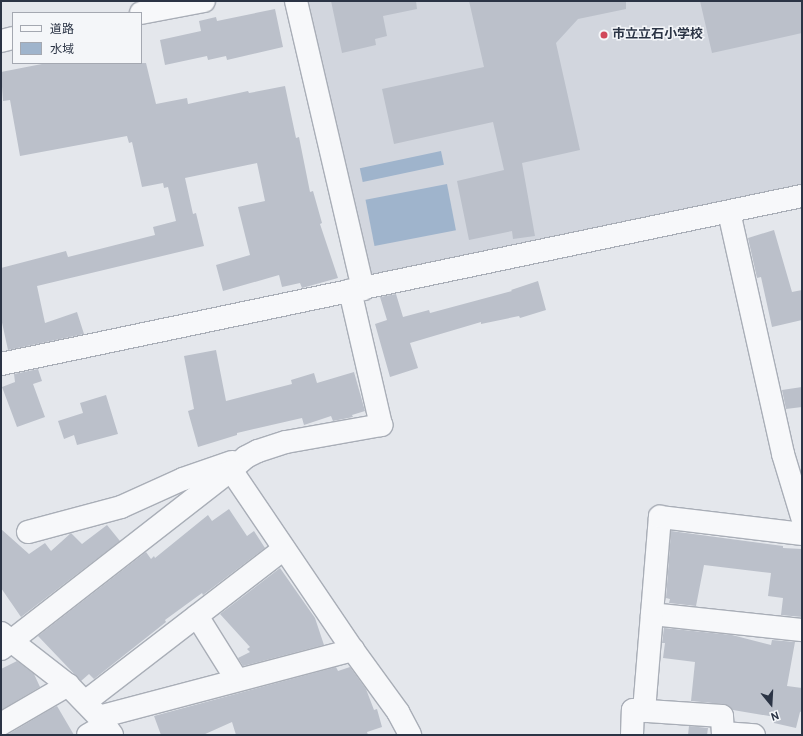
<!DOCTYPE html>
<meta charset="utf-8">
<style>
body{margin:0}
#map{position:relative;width:803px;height:736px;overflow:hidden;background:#e4e7ec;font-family:Overpass,"Noto Sans JP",sans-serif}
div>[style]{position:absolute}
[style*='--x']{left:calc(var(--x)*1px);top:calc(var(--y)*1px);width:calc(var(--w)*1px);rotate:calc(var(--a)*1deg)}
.built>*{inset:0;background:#d2d6de}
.water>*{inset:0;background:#9fb4cc;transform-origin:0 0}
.building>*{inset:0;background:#bbc0ca}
.roads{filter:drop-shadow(1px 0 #a9aeb7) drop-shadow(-1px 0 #a9aeb7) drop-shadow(0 1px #a9aeb7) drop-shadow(0 -1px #a9aeb7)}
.minor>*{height:22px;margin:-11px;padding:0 11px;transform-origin:11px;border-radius:11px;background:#f7f8fa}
.dots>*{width:11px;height:11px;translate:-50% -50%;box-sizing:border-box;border:2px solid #f4f6f9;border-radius:50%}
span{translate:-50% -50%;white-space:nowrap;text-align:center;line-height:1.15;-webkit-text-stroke:3px #f4f6f9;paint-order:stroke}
.poi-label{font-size:13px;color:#2b3445;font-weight:700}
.left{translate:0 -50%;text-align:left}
.frame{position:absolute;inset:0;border:2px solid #2b3445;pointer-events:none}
.legend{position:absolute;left:12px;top:12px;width:130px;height:52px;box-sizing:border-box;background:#f4f6f9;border:1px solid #a4a8b1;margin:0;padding:5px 7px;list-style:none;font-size:12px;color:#2b3445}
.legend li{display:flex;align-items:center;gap:8px;height:20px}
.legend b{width:20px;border:1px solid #a4a8b1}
.north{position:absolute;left:751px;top:684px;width:40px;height:40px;-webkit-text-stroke:3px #f4f6f9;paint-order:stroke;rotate:162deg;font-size:11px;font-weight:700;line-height:16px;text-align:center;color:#2b3445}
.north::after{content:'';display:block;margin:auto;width:14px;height:18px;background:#2b3445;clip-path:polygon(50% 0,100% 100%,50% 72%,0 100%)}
</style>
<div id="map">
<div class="built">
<div style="clip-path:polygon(302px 1px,802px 1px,802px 190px,365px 284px)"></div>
</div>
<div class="water">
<div style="left:441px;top:151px;width:14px;height:83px;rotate:78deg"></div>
<div style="left:447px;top:184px;width:47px;height:83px;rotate:79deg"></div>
</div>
<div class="building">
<div style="clip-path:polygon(331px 1px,416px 1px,417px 9px,383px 16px,387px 36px,375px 39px,376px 45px,342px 53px)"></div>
<div style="clip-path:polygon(469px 1px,626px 1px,626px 9px,578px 19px,556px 43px,580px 150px,522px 163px,535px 236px,513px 239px,512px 231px,469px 240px,457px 181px,504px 170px,493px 122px,394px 144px,382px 89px,484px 67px)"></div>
<div style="clip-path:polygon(700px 1px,802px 1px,802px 33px,712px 53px)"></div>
<div style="clip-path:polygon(275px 9px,283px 47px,227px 60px,226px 56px,208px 60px,207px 56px,165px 65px,160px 40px,201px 31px,199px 21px,216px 17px,217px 21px)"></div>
<div style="clip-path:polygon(47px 63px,146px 63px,156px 104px,187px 98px,188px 104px,248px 91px,249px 93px,285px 86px,296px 138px,299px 137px,310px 192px,313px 191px,322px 223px,320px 224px,338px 278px,302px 288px,300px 283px,282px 287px,279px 275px,223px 291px,216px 265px,250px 255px,238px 207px,265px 201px,257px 163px,185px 178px,193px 214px,196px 213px,204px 246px,37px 286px,45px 323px,77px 312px,84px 334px,8px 350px,1px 318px,1px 268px,66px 251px,68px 257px,155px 235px,153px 227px,176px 221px,168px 187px,164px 188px,163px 183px,142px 187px,132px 142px,129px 143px,127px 136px,20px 156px,10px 100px,3px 101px,1px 72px)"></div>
<div style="clip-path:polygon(774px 230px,792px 292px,802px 290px,802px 320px,772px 327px,761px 277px,757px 278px,748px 238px)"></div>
<div style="clip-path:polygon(538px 281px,546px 310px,520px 318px,519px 316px,481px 324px,481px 322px,410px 343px,418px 368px,390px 377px,375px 324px,387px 320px,380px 297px,396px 294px,403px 317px,429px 310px,430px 313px,512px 291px,511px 290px)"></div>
<div style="clip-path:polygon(216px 350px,226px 401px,292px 384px,291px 380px,314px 373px,317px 383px,354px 372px,365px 411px,352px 415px,353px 417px,333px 421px,331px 416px,304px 425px,302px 418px,237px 433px,237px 435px,198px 447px,189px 415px,188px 411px,194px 409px,184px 356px)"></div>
<div style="clip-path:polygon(38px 369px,42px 381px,33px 384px,45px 417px,17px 427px,2px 387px,15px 382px,14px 374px)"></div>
<div style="clip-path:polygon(802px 387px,802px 407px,786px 409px,782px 390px)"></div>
<div style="clip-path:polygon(106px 395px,118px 434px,77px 445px,74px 435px,64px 439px,58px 421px,83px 413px,80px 403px)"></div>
<div style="clip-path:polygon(229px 509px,247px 536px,254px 531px,265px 548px,203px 595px,202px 593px,165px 620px,166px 622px,94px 679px,89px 674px,81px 681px,38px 636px,146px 552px,151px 559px,154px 556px,155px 558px,208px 515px,212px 521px)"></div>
<div style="clip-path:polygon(107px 525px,120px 541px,21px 617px,1px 588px,1px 529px,29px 554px,45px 543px,51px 551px,71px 533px,82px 544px)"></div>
<div style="clip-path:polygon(671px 531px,783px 546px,783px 548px,802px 549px,802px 617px,781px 615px,783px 598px,768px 596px,771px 573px,704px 565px,696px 606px,669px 603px,670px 599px,666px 598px)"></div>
<div style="clip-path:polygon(280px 568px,315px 618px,324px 645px,243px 666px,238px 658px,250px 652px,247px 649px,250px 647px,220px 614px)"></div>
<div style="clip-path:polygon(664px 628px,732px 635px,771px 645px,772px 640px,795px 642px,787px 686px,802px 688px,802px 711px,800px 712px,796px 728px,774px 723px,775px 717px,733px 710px,729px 706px,723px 704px,691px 701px,695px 662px,663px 658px,665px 643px,662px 643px)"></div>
<div style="clip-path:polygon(17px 661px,34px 674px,40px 687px,1px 710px,1px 669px)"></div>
<div style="clip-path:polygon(336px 667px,338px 671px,350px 667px,366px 689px,374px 710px,377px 709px,382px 727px,367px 732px,368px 735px,236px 735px,232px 722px,203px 735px,161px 735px,154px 716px)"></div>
<div style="clip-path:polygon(57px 706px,74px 735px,7px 735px,51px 709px)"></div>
<div style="clip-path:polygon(689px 726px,708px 728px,707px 735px,688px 735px)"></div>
</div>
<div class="roads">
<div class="minor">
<div style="--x:296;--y:1;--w:296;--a:76.9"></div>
<div style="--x:141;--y:13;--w:64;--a:-10.8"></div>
<div style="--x:1;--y:41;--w:12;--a:-14"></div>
<div style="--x:729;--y:212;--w:248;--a:77.4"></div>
<div style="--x:783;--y:454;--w:66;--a:73.2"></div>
<div style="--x:1;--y:364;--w:818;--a:-11.85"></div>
<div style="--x:231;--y:470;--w:20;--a:-41"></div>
<div style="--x:246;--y:457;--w:13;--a:-27"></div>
<div style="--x:258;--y:451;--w:29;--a:-18"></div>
<div style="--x:286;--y:442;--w:97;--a:-10.1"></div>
<div style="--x:381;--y:425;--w:138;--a:-103"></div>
<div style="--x:28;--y:532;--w:96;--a:-15"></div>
<div style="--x:121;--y:507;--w:68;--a:-24.3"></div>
<div style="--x:183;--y:479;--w:52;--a:-19.1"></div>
<div style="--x:652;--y:614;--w:151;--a:6.1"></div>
<div style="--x:197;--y:616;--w:75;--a:58"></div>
<div style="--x:1;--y:633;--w:85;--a:37.8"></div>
<div style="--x:68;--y:685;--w:45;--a:45.9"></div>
<div style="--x:99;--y:717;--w:22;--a:54"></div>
<div style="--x:1;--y:649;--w:291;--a:-37.9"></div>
<div style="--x:231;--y:470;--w:217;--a:55.9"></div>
<div style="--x:353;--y:650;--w:77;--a:54"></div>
<div style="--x:398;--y:712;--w:26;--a:62"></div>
<div style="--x:85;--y:702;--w:251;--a:-37.6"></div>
<div style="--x:644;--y:711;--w:195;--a:-85.3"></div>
<div style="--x:660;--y:517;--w:143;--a:6.8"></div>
<div style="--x:99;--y:717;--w:263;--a:-14.8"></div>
<div style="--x:1;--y:724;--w:78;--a:-30.2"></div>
<div style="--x:723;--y:733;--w:31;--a:4"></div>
<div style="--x:88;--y:735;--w:20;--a:-30"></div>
<div style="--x:632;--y:735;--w:25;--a:-88"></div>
<div style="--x:633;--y:710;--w:89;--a:3.9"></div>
<div style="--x:722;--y:716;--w:19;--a:87"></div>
</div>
</div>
<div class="dots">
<div style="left:604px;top:35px;background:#d1495b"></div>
</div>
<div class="poi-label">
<span class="left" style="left:612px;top:35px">市立立石小学校</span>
</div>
<div class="frame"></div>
<ul class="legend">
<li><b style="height:5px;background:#f7f8fa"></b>道路</li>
<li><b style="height:11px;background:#9fb4cc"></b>水域</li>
</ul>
<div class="north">N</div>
</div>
